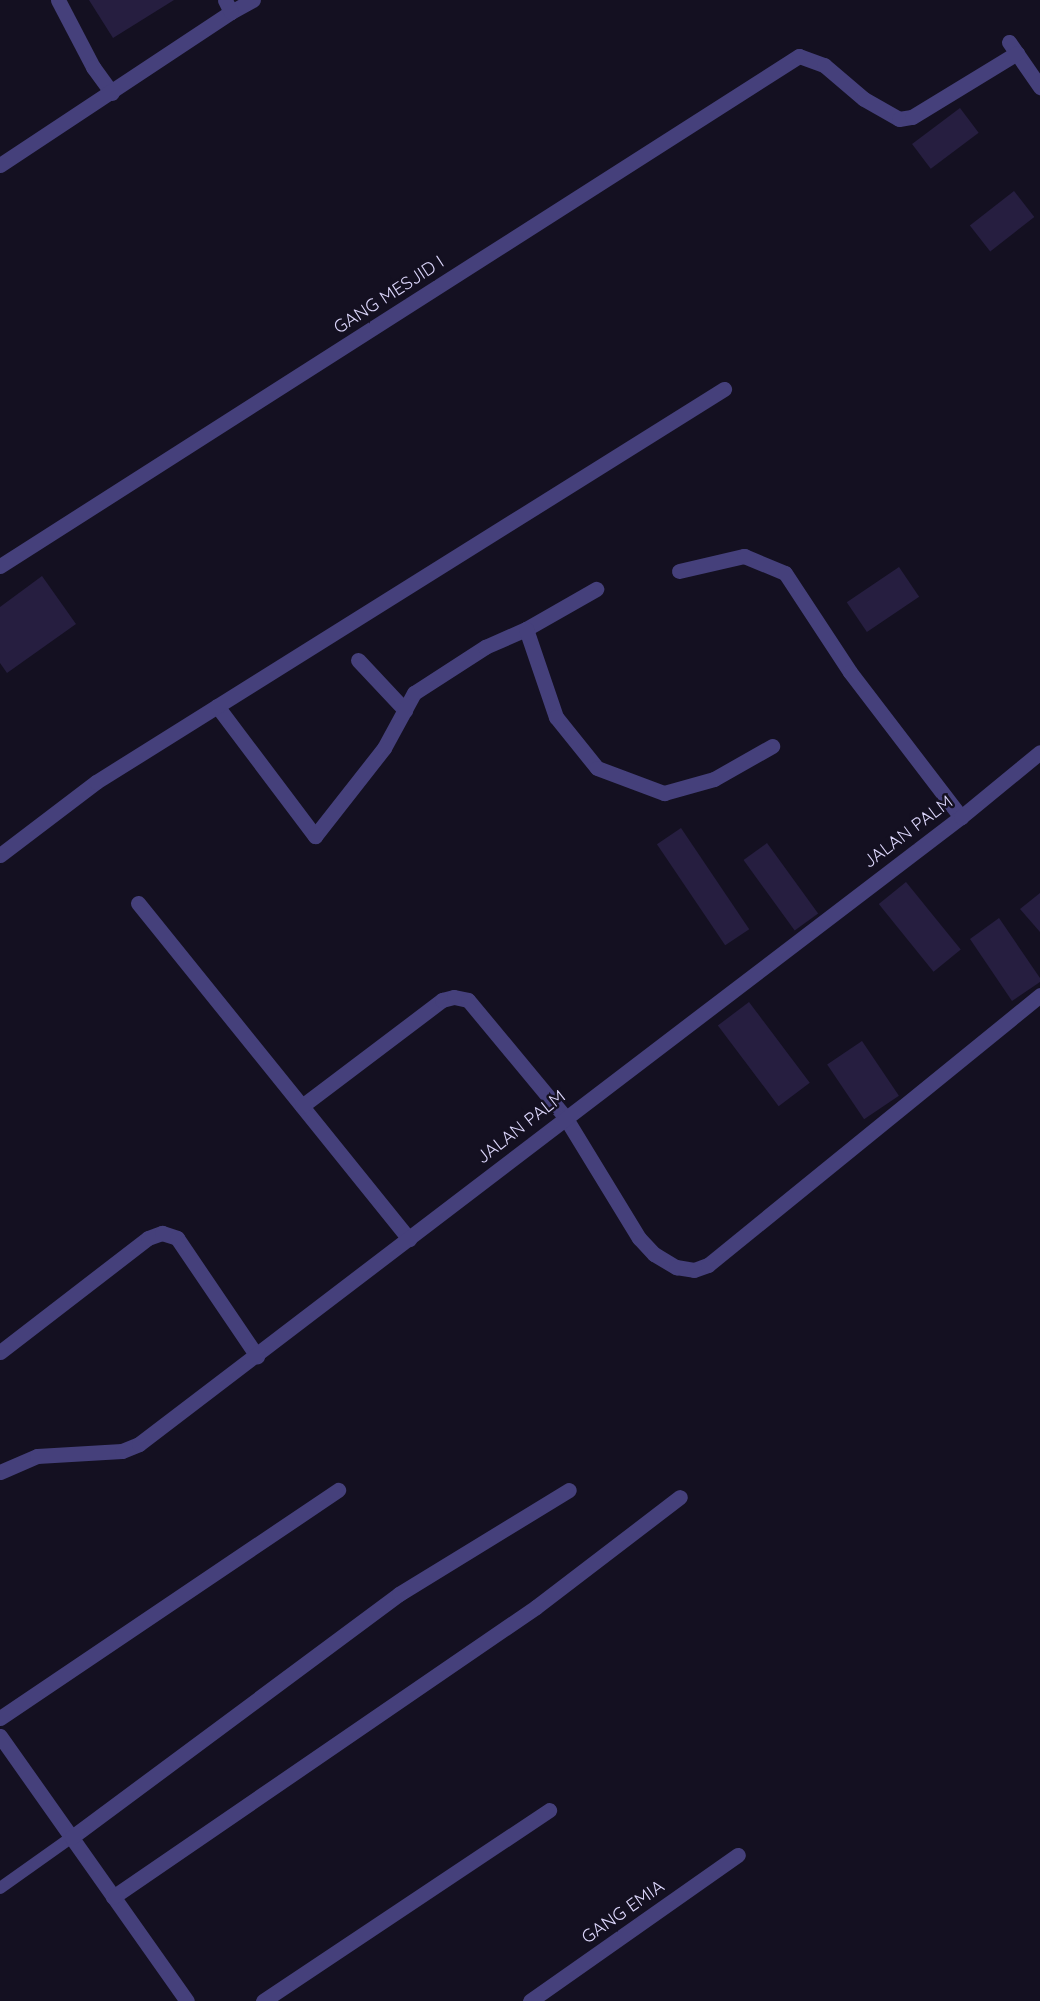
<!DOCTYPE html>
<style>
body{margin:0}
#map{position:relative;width:1040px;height:2001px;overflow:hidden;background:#141021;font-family:Quicksand,sans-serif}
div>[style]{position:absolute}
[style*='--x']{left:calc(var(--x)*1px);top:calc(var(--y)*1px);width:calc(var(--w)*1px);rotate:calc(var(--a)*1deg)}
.building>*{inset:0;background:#261e40;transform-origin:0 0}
.lane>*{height:12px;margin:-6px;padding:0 6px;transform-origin:6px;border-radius:6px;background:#45407b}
.street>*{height:15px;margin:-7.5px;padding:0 7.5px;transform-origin:7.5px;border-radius:7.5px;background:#45407b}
span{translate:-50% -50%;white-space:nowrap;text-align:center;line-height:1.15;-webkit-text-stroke:5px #141021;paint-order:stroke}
.street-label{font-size:18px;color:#dbd5fa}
</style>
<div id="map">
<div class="building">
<div style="clip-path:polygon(89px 0,174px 0,113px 38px)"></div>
<div style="left:960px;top:108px;width:31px;height:60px;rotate:53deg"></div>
<div style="left:1014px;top:191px;width:33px;height:56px;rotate:52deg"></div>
<div style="left:899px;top:567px;width:36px;height:63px;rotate:56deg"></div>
<div style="clip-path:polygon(42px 576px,76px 624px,7px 673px,0 663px,0 607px)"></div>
<div style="left:681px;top:828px;width:122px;height:29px;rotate:56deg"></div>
<div style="left:767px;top:843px;width:87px;height:29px;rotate:54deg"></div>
<div style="left:906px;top:882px;width:87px;height:35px;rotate:51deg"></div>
<div style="clip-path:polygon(1040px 893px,1040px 932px,1020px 909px)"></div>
<div style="clip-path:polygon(999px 918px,1040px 978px,1040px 982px,1012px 1001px,970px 939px)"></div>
<div style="left:749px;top:1002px;width:101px;height:39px;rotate:53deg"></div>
<div style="left:862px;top:1041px;width:66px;height:42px;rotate:56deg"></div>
</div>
<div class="lane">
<div style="--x:0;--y:1888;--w:88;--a:-35.3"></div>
</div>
<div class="street">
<div style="--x:58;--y:0;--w:76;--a:62.4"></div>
<div style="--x:93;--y:67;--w:32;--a:54"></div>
<div style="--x:231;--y:12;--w:25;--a:-29"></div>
<div style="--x:1009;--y:42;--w:55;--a:55.4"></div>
<div style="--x:0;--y:165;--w:277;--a:-33.5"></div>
<div style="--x:231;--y:12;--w:13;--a:-117"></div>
<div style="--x:0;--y:566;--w:948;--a:-32.55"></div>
<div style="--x:799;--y:56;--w:27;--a:20"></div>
<div style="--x:824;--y:65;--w:52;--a:40.4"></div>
<div style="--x:864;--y:99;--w:40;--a:29.7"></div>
<div style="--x:899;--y:119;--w:13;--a:-9"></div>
<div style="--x:912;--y:117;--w:123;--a:-31.4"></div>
<div style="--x:679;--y:571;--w:67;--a:-13"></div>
<div style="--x:744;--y:556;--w:44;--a:22.5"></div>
<div style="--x:785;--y:573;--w:118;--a:56.7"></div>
<div style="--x:850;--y:672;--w:183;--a:52.6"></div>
<div style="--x:526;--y:629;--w:81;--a:-29.7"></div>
<div style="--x:358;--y:660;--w:69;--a:46.8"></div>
<div style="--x:217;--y:706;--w:163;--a:53"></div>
<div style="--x:315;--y:836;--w:112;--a:-51.9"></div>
<div style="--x:384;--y:748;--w:63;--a:-61.4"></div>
<div style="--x:414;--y:693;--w:85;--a:-32.9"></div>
<div style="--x:485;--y:647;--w:45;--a:-23.7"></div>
<div style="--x:526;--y:629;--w:93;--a:71.2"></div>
<div style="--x:556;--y:717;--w:65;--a:51.2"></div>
<div style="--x:597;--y:768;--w:72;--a:20.5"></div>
<div style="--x:664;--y:793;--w:52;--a:-15.6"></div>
<div style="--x:714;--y:779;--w:67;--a:-29.6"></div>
<div style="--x:0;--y:855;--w:121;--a:-37.2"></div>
<div style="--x:96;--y:782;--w:741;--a:-32.04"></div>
<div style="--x:138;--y:903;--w:432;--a:51.1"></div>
<div style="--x:302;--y:1106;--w:176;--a:-37.1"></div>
<div style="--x:442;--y:1000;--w:12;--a:-14"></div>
<div style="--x:454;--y:997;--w:14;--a:12"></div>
<div style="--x:468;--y:1000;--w:152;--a:50.3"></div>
<div style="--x:565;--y:1117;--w:142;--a:58.6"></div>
<div style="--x:639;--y:1238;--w:22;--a:47"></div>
<div style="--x:654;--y:1254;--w:26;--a:31"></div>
<div style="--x:676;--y:1267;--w:18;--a:9"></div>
<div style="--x:694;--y:1270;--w:15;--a:-20"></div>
<div style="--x:708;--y:1265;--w:428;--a:-39.1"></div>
<div style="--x:0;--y:1352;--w:187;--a:-37.6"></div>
<div style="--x:148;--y:1238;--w:15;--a:-20"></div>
<div style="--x:162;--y:1233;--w:16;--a:18"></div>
<div style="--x:177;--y:1238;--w:143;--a:55.9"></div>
<div style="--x:0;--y:1472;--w:40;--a:-23.4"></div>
<div style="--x:37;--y:1456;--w:85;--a:-3.4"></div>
<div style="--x:122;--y:1451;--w:18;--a:-22"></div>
<div style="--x:139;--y:1444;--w:1034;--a:-37.34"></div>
<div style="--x:961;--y:817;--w:102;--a:-39.4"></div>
<div style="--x:0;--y:1718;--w:408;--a:-34"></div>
<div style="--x:0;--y:1736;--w:324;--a:54.8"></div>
<div style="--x:72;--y:1837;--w:407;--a:-36.6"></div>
<div style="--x:399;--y:1594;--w:199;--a:-31.5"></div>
<div style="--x:113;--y:1897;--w:513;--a:-34.43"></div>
<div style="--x:536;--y:1607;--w:181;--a:-37.4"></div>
<div style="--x:263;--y:2001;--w:344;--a:-33.7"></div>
<div style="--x:530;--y:2001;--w:254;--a:-35.1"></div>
</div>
<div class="street-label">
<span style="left:389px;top:295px;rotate:-33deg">GANG MESJID I</span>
<span style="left:908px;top:832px;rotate:-37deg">JALAN PALM</span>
<span style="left:521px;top:1127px;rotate:-38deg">JALAN PALM</span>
<span style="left:623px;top:1912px;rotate:-35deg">GANG EMIA</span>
</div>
</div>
